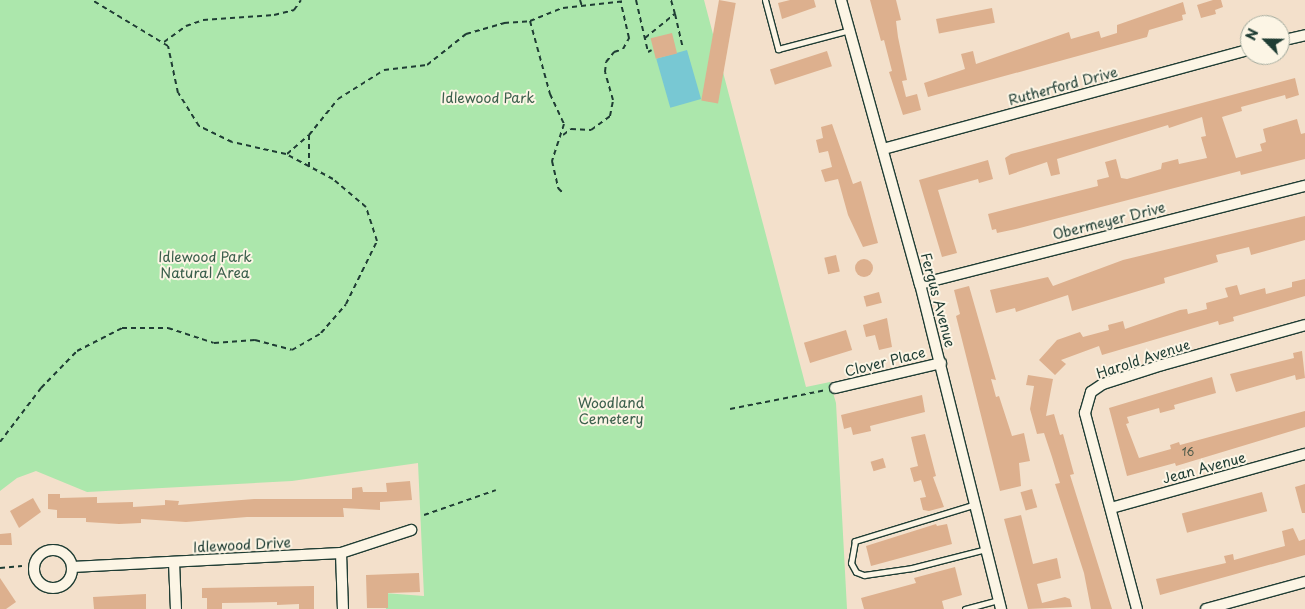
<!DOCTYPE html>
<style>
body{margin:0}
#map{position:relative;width:1305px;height:609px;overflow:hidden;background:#f3e0cb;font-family:"Playpen Sans",sans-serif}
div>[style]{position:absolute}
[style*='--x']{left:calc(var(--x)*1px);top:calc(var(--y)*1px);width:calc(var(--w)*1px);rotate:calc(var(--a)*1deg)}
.green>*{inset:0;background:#ace7ac}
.water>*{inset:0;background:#78c8d3;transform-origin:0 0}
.building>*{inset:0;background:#ddb08e;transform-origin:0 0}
.round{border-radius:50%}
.path>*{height:2px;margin-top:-1px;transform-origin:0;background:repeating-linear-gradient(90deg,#1f3d34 0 5px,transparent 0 9px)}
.roads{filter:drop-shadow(1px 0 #1f3d34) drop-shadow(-1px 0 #1f3d34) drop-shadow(0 1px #1f3d34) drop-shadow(0 -1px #1f3d34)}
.lane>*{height:5px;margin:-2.5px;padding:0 2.5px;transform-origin:2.5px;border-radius:2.5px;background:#fcf5e5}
.street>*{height:10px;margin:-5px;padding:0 5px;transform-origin:5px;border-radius:5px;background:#fcf5e5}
.street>.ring{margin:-5px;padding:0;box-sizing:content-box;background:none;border:10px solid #fcf5e5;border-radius:50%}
span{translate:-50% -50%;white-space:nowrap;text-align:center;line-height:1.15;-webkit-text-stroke:4px #fcf5e5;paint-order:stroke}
.number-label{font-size:11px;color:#4e5a4a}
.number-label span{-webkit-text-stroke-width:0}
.street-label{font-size:14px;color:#1f3d34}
.park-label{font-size:14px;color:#3b5f4c}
.north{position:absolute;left:1240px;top:15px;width:50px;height:50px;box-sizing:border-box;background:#fcf5e5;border:1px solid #a4ab9e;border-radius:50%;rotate:293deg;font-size:14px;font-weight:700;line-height:20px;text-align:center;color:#1f3d34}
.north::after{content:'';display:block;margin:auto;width:18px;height:22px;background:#1f3d34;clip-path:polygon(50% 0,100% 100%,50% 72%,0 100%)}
</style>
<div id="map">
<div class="green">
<div style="clip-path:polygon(0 0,704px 0,806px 387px,830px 382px,836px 403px,847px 609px,386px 609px,384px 593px,424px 596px,418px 463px,292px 481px,87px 492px,36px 471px,17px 478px,0 491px)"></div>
</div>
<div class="water">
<div style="left:687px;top:50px;width:51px;height:32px;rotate:74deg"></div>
</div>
<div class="building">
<div style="left:719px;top:0;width:17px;height:102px;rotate:10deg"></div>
<div style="clip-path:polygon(790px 0,814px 0,816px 7px,782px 19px,778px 3px)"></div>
<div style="clip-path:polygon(870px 0,896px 0,901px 20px,896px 21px,898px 37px,907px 80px,902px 81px,906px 97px,917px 94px,921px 110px,903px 115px,889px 72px,892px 71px,884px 40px,881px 41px)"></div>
<div style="clip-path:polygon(1213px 0,1221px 0,1223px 7px,1215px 10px,1216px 14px,1201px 18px,1197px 5px)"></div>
<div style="clip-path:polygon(1183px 2px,1186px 14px,1182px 15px,1183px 20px,1149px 30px,1147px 37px,928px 97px,924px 83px,965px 69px,961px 54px,973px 51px,976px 64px,1069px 32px,1071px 39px,1099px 31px,1101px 38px,1117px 33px,1117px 25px)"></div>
<div style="left:992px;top:8px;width:15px;height:57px;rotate:79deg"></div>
<div style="left:672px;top:33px;width:21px;height:22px;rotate:76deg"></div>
<div style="left:827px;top:51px;width:16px;height:60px;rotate:72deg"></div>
<div style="clip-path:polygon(1295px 78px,1299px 95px,1286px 99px,1285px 95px,1241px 107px,1242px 111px,1222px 117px,1236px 158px,1262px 151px,1260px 144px,1266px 142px,1263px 129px,1297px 119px,1301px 134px,1305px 133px,1305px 159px,1241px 175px,1240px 171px,1016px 229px,997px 233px,996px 229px,992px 230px,988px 214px,1098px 186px,1097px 180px,1109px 177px,1105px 162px,1116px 159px,1121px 178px,1127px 179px,1161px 169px,1162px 163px,1178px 159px,1179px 164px,1207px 158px,1201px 137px,1206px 136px,1202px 117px,1169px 128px,1168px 125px,1057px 159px,1060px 174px,1051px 176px,1047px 162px,1009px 175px,1005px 158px,1011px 154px)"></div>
<div style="clip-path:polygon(832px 124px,853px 184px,861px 181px,878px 243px,863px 247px,848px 215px,838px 179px,825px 182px,821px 170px,832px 167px,828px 151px,819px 153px,816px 140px,823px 138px,821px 127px)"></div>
<div style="clip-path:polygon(988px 160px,993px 179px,979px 183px,978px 179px,938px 190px,957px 253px,942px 257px,919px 180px)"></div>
<div style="clip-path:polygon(1305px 216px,1305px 240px,1251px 255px,1249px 247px,1216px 255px,1218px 262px,1164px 278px,1165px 283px,1072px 311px,1068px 295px,1016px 312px,1015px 308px,996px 313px,990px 290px,1048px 277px,1053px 286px,1123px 260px)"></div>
<div style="left:836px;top:255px;width:17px;height:12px;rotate:77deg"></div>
<div class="round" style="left:855px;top:259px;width:18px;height:18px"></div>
<div style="clip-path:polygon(1305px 279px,1305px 296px,1233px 317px,1234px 321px,1219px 325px,1218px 321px,1102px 355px,1099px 346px,1061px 360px,1066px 364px,1055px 375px,1039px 360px,1057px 340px,1080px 332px,1083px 337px,1109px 330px,1108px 325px,1123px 321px,1125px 329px,1180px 310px,1187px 309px,1188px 314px,1207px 309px,1206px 303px,1228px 297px,1225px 288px,1237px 285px,1240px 295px,1265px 288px,1266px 294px,1292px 287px,1292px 282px)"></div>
<div style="clip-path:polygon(969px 286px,996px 380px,991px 379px,996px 397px,999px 396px,1012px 436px,1024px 433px,1030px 461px,1019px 463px,1021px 486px,1000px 491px,956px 316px,960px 314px,954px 290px)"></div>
<div style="left:879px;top:292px;width:11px;height:16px;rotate:75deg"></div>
<div style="clip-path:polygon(887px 318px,892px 347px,879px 350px,875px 335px,866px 337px,863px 325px)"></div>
<div style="left:846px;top:330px;width:21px;height:44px;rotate:73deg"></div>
<div style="clip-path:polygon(1302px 351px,1305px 378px,1296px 380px,1295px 375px,1236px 392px,1230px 374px,1294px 358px,1293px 353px)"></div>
<div style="clip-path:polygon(1028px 375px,1053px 379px,1046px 416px,1054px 414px,1060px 435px,1063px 434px,1074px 474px,1070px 475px,1112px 609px,1091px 609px,1084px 573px,1055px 484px,1060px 483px,1052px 457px,1044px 433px,1037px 434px,1030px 409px,1034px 386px,1026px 385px)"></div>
<div style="clip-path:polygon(1212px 377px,1216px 393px,1174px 405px,1175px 409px,1160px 413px,1159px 408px,1127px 417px,1129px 423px,1126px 424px,1139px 458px,1171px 449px,1170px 445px,1179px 442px,1180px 445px,1305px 411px,1305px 427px,1176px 466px,1175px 463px,1127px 476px,1109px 408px)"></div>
<div style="clip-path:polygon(922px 395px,925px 412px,870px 426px,871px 431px,853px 435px,851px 427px,844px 429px,841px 415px)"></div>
<div style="clip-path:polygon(925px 434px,936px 476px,933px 477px,944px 507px,929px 511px,923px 510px,920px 498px,926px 497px,921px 480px,914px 482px,910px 468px,918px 466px,911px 437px)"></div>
<div style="left:883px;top:458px;width:10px;height:13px;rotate:73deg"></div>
<div style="clip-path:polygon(410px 481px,412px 500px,380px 502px,380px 510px,343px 508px,344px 517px,247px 517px,186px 522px,141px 519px,141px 523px,119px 524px,86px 522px,86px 518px,57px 518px,57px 510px,48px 509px,48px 494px,60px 494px,60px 498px,97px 497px,97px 503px,133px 502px,133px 507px,165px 505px,165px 500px,179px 501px,178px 505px,254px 499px,352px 499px,352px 488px,362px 487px,363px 492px,387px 492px,386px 483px)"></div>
<div style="clip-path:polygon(1305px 484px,1305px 513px,1302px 513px,1295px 487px)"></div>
<div style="left:1032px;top:489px;width:19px;height:12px;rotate:74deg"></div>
<div style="left:1262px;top:492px;width:20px;height:83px;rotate:75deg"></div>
<div style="clip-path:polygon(33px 498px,41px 512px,19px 528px,10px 511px)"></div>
<div style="clip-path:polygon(1021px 515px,1033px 564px,1057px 558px,1061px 578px,1037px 584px,1042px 603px,1065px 597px,1070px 599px,1072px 607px,1028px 609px,1004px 519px)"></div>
<div style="clip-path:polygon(936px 524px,937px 526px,947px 524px,952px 544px,871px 566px,866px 546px)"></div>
<div style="clip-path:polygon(1293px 528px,1299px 541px,1305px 539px,1305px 555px,1160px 595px,1156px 579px,1226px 563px,1224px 556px,1233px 554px,1234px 560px,1285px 546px,1282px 531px)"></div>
<div style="clip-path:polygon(11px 533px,12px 545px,0 545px,0 534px)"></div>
<div style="clip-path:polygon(955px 567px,962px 595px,942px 601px,944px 609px,864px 609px,861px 598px,916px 583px,914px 578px)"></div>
<div style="clip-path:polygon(419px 573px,420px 592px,388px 593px,388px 608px,367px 608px,366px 575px)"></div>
<div style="clip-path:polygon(0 578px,16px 602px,6px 609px,0 609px)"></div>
<div style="clip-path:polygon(314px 586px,314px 609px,299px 609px,299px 604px,277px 605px,277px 602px,222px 603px,222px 609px,207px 609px,207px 598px,202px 598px,202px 588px)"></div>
<div style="clip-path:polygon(146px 594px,146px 609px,94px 609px,93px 597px)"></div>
</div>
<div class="path">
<div style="--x:580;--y:0;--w:6;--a:72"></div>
<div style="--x:636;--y:0;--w:53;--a:77"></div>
<div style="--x:648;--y:52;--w:4;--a:-27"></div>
<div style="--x:675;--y:14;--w:35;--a:77"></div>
<div style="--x:530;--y:21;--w:76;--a:74.7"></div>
<div style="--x:550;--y:94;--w:33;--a:65"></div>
<div style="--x:564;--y:124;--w:39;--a:108"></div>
<div style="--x:552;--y:161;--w:28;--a:77"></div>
<div style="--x:558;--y:188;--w:7;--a:45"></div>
<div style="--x:645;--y:38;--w:38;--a:-39"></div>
<div style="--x:675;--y:14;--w:15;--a:-106"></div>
<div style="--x:164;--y:42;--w:27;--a:-36"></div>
<div style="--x:186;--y:26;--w:18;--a:-19"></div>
<div style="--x:203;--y:20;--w:71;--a:-4"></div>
<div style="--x:274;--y:15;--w:21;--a:-14"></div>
<div style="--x:294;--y:10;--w:12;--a:-55"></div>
<div style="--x:563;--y:135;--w:10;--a:-37"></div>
<div style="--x:571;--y:129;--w:20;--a:3"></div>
<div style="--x:591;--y:130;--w:24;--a:-36"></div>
<div style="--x:610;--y:116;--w:16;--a:-79"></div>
<div style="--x:613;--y:100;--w:29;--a:-106"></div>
<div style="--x:605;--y:72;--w:10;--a:-84"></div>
<div style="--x:606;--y:62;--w:13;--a:-51"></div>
<div style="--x:614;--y:52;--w:9;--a:-18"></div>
<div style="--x:623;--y:49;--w:13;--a:-61"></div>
<div style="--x:629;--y:38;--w:37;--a:-103"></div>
<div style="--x:287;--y:154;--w:29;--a:-41"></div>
<div style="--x:309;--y:135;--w:46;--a:-51.1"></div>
<div style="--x:338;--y:99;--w:54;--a:-32.2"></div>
<div style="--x:384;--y:70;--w:43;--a:-6.6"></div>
<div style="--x:427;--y:65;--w:50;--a:-38.5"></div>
<div style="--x:466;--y:34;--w:40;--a:-16"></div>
<div style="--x:504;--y:23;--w:26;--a:-4"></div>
<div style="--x:530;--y:21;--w:35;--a:-22"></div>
<div style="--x:563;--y:8;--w:63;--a:-6.3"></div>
<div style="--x:309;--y:167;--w:32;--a:-90"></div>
<div style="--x:730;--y:409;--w:98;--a:-11.2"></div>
<div style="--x:0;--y:442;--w:68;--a:-52.8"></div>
<div style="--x:41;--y:388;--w:52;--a:-45.8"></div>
<div style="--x:77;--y:351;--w:51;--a:-27.1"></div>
<div style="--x:122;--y:328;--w:46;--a:0"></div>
<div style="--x:168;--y:328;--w:48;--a:18.1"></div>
<div style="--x:214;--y:343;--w:41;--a:-4.2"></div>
<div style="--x:255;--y:340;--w:38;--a:15"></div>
<div style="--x:292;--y:350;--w:34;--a:-30"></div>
<div style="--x:321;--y:333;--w:38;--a:-49"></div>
<div style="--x:346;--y:304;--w:70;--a:-63.8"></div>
<div style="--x:377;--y:241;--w:36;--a:-108"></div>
<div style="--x:366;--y:207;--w:43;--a:-139.7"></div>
<div style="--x:333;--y:179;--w:53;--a:-152"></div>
<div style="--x:286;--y:154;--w:55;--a:-167.5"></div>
<div style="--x:232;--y:142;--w:37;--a:-154"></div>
<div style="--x:199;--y:126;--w:39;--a:-122"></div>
<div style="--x:178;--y:93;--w:48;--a:-102"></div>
<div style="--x:168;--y:46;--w:89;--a:-148.8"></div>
<div style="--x:424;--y:515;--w:76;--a:-19.1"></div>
<div style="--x:0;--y:568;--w:22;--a:-5"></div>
</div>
<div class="roads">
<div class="lane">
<div style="--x:765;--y:0;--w:51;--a:75.1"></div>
<div style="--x:778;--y:49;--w:74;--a:-14.8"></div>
<div style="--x:976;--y:504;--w:127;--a:163"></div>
<div style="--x:855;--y:541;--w:22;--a:100"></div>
<div style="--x:851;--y:563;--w:10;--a:61"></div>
<div style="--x:856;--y:572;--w:9;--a:21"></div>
<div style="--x:864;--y:575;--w:49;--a:-8.3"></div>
<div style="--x:912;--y:568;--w:76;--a:-14.4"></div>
<div style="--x:965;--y:609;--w:34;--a:-15"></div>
</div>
<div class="street">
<div style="--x:841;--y:0;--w:295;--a:74.5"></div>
<div style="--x:920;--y:284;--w:335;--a:76"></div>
<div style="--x:1280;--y:41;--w:26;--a:-13"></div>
<div style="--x:883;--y:149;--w:380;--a:-15.2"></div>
<div style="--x:920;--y:284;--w:397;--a:-14.3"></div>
<div style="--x:835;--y:388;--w:109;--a:-13.3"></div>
<div style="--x:1111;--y:508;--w:201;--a:-15.6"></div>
<div class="ring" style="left:34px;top:550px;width:28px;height:28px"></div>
<div style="--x:341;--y:553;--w:56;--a:88"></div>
<div style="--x:174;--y:562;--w:47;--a:87.6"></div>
<div style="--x:72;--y:567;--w:269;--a:-3"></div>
<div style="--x:341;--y:553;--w:74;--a:-18.2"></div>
<div style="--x:1137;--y:609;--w:203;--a:-104.9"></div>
<div style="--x:1085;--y:413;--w:22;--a:-74"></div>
<div style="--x:1091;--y:392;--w:14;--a:-34"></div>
<div style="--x:1103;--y:384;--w:62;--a:-17.9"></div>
<div style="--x:1162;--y:365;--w:148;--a:-15.6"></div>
<div style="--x:1206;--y:609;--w:103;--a:-15.3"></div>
</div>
</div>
<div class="number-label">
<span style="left:1188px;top:452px">16</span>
</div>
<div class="street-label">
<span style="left:1063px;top:86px;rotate:-15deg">Rutherford Drive</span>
<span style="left:1109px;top:221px;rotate:-14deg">Obermeyer Drive</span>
<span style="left:938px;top:300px;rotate:75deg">Fergus Avenue</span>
<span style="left:1143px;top:359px;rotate:-18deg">Harold Avenue</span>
<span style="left:885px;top:362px;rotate:-14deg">Clover Place</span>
<span style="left:1204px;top:468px;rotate:-15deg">Jean Avenue</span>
<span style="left:242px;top:545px;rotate:-3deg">Idlewood Drive</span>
</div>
<div class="park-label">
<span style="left:488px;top:98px">Idlewood Park</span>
<span style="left:205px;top:265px">Idlewood Park<br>Natural Area</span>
<span style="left:611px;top:411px">Woodland<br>Cemetery</span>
</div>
<div class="north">N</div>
</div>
